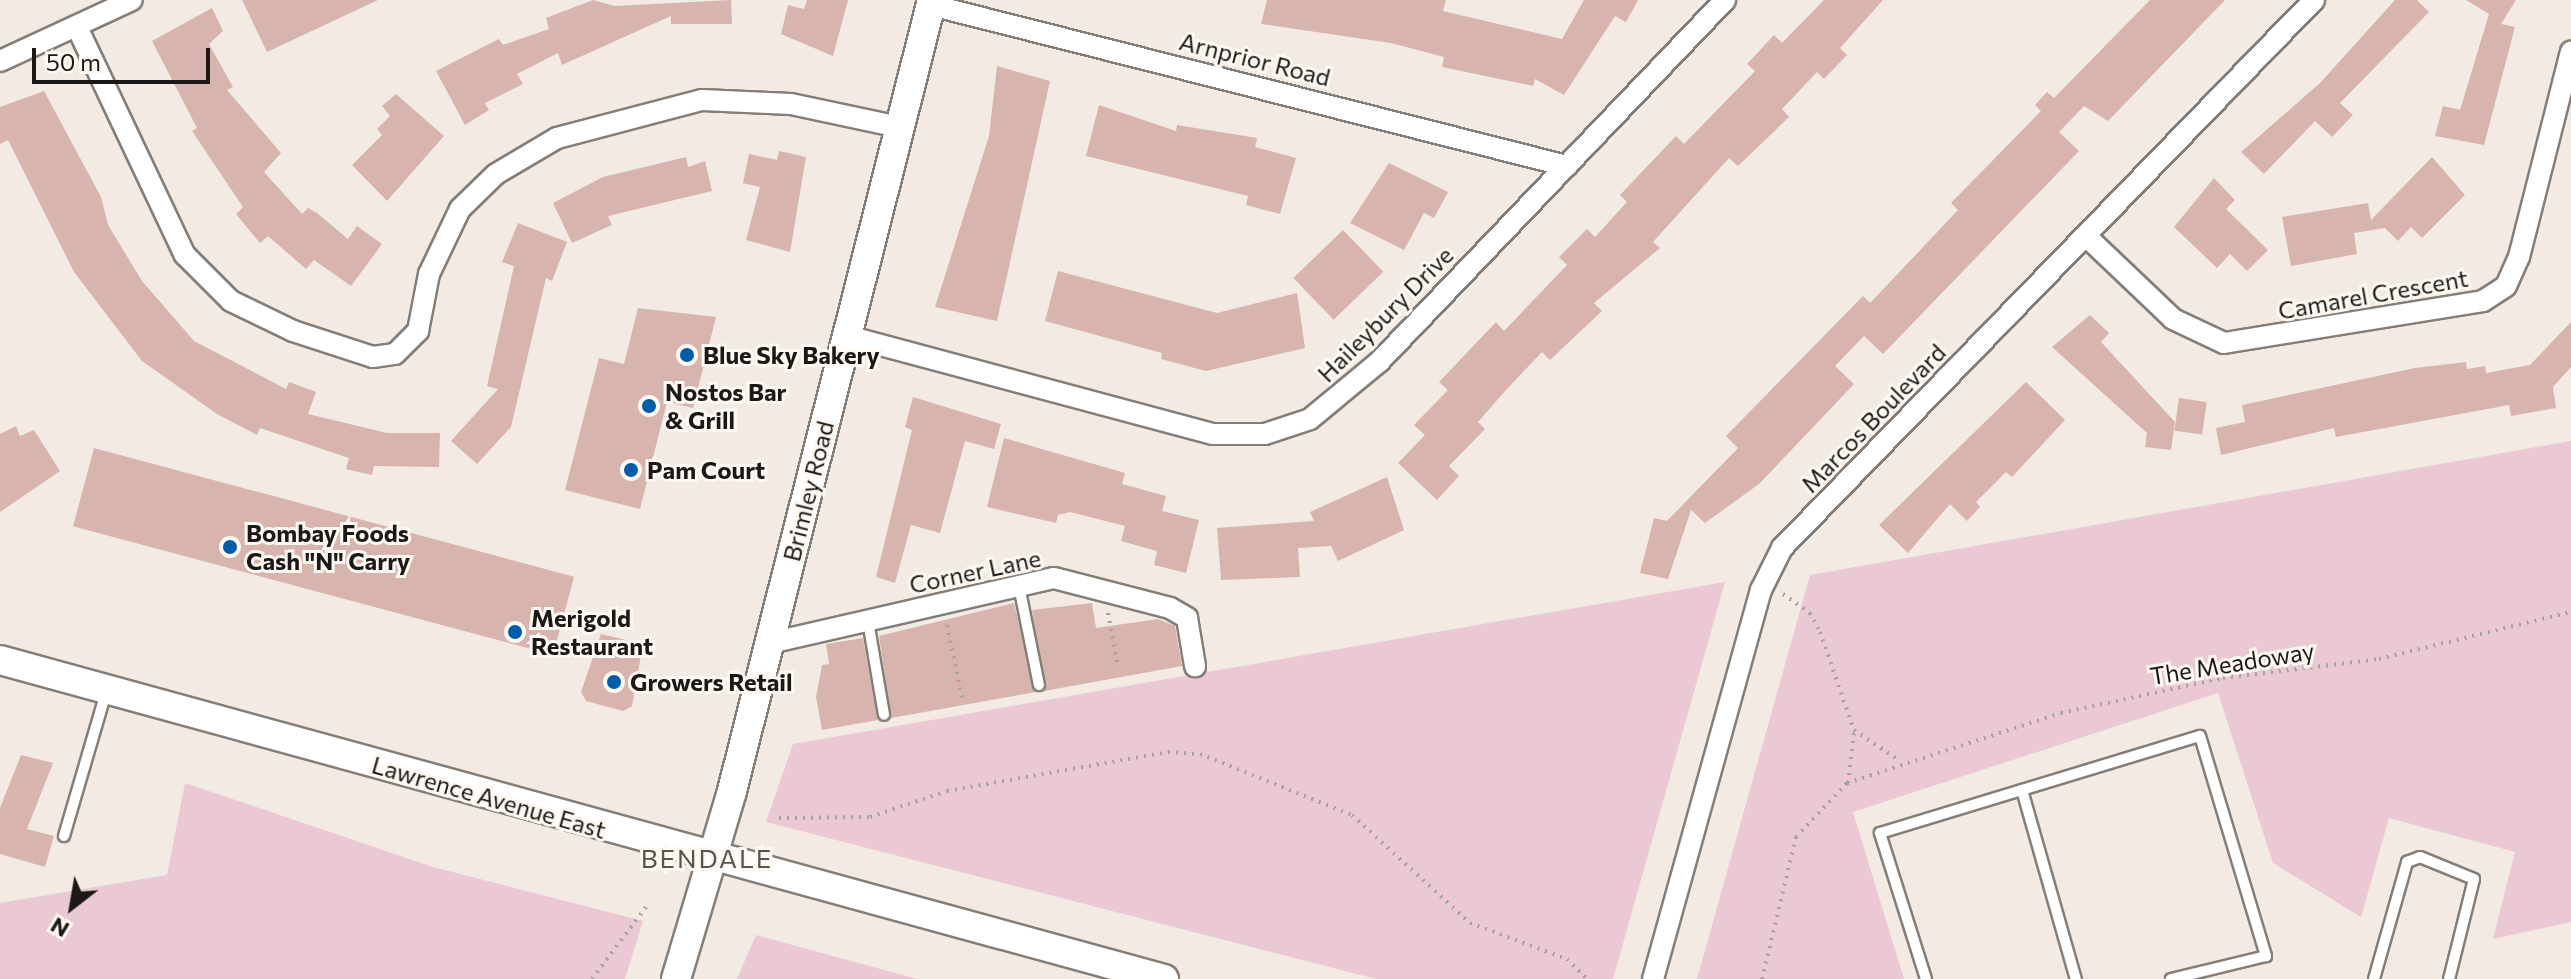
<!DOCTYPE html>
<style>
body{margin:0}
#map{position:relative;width:2571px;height:979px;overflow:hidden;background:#f2eae3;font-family:Commissioner,sans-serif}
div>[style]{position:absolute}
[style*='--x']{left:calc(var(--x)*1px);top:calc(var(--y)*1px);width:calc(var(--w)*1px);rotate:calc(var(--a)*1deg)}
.green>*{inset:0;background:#eac9d4}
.building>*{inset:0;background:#d7b5ae;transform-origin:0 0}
.path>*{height:4px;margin-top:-2px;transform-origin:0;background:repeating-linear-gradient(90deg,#a8a29d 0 2px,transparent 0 8px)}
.roads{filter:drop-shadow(2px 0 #857e78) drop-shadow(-2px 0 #857e78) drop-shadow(0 2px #857e78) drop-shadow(0 -2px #857e78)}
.service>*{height:10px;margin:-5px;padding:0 5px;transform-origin:5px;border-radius:5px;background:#fff}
.minor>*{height:20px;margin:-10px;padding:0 10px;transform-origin:10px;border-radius:10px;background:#fff}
.secondary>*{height:28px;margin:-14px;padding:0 14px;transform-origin:14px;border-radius:14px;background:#fff}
.dots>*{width:22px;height:22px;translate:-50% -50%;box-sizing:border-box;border:4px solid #fef8f2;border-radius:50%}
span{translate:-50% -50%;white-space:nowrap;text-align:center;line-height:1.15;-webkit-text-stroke:6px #fef8f2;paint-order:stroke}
.street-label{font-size:24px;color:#1b1816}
.poi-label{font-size:24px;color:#1b1816;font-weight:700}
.left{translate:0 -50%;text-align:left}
.neighbourhood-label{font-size:26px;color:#5a544e;letter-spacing:2px}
.north{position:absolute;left:32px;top:867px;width:80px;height:80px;-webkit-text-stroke:6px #fef8f2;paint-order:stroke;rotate:211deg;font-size:22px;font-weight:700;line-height:32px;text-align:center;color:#1b1816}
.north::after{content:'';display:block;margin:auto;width:28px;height:36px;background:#1b1816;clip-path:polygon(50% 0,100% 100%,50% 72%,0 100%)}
.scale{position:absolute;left:32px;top:48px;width:178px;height:36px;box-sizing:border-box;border:4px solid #1b1816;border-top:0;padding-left:10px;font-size:24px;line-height:28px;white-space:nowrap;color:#1b1816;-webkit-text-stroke:6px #fef8f2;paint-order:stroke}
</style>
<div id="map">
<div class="green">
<div style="clip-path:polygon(2571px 441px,2571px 922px,2493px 939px,2515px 852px,2389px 818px,2361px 917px,2273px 863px,2218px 693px,1853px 812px,1904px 979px,1697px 979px,1810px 575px)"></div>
<div style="clip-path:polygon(1725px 582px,1613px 979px,1376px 979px,766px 822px,793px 744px)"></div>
<div style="clip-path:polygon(185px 783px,433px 867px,643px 921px,625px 979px,0 979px,0 903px,167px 875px)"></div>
<div style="clip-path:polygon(756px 935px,917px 979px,737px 979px)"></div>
</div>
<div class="building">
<div style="clip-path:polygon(242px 0,378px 0,267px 52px)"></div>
<div style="clip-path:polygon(593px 0,615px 6px,731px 0,732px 24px,671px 24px,671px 16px,562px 65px,558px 53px,517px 74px,523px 84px,485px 103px,489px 110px,465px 125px,436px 71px,499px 39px,503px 45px,549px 29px,546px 18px)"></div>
<div style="clip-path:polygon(807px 0,848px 0,833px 56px,781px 34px,788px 5px,804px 9px)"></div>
<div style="clip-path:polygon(1267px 0,1446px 0,1443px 11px,1562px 39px,1584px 0,1638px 0,1626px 22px,1615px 16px,1564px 95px,1535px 79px,1533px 86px,1442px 67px,1444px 57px,1391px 43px,1261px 24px)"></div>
<div style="clip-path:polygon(1824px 0,1883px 0,1840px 48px,1847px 55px,1824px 79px,1817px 72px,1782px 109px,1789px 117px,1738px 166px,1729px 158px,1653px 242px,1660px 248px,1594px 303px,1602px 311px,1550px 360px,1542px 352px,1505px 391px,1478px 422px,1485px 429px,1449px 466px,1459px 476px,1437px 500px,1398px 463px,1425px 435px,1414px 425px,1448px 390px,1439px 382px,1496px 322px,1504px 331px,1567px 265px,1559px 257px,1587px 229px,1595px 237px,1627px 202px,1620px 195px,1676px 136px,1684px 144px,1755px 71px,1747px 64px,1774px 35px,1782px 43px)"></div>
<div style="clip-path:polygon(2150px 0,2225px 0,2108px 121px,2084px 106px,2059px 132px,2079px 151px,1883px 354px,1864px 336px,1835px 366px,1854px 384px,1759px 484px,1705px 523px,1691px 510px,1668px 579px,1640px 573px,1654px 518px,1667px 521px,1738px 448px,1726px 436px,1863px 296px,1870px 303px,1908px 263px,1958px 210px,1951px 203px,2041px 111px,2035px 105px,2047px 92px,2054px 98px)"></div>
<div style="clip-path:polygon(2395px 0,2417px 0,2429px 12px,2340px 103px,2353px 115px,2332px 137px,2315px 121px,2264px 174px,2241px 152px,2320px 83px)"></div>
<div style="clip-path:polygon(2466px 0,2516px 0,2501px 24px,2515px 27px,2484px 145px,2435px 136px,2443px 106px,2460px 110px,2489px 14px)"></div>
<div style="clip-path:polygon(212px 8px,223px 31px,209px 44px,233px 87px,227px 90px,281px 153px,264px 172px,302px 214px,308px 208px,317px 213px,348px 239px,357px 226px,382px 244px,351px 286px,314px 260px,306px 269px,268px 236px,260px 243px,236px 214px,243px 207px,192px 131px,197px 128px,152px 41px)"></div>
<div style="clip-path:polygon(997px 66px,1050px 81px,997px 321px,935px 307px,989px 136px)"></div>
<div style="clip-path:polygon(44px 91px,101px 197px,108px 225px,142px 281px,194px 341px,286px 389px,289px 382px,316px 392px,308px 414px,387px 433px,440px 433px,439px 467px,374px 466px,372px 475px,346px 469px,349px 458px,260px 428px,257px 435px,217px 414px,142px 361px,74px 272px,8px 140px,0 144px,0 107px)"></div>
<div style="clip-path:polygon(396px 94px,444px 136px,387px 201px,352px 165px,382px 135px,377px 129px,390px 116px,382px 106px)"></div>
<div style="clip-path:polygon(1099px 105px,1176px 131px,1177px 125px,1257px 138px,1255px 147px,1296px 158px,1280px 214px,1246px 205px,1248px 196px,1086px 156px)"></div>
<div style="clip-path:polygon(779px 151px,806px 157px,790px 252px,746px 240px,760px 187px,743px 183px,749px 154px,777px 160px)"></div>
<div style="clip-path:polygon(686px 157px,688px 167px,705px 161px,712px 191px,608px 216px,612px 225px,572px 243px,553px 203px,603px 177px)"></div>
<div style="clip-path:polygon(2432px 157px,2465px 195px,2422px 238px,2411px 227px,2398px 241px,2385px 228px,2354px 233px,2357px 254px,2291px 266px,2282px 217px,2368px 203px,2371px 220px)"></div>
<div style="clip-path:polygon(1389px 163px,1448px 192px,1434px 218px,1424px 213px,1404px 250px,1350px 223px)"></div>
<div style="clip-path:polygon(2214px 178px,2235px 200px,2226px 209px,2268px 250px,2247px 271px,2230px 254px,2217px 268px,2174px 227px)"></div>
<div style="clip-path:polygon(518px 223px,567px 242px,552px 281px,546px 278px,511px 427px,477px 464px,451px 441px,498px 389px,487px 386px,514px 266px,502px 262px)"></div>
<div style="left:1343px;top:230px;width:58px;height:69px;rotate:46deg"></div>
<div style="clip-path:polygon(1058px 271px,1217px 313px,1297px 293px,1305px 348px,1206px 371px,1161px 359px,1162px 353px,1045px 321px)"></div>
<div style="clip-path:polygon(638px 308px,716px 317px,693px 408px,667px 402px,640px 509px,565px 490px,599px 358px,624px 364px)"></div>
<div style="clip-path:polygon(2090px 315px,2109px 333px,2101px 342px,2175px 422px,2171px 450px,2145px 447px,2147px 433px,2052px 347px)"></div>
<div style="clip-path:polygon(2571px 322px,2571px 367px,2553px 387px,2556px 408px,2511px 416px,2509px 405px,2336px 437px,2334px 428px,2221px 455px,2216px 428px,2245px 422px,2242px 405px,2415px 368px,2466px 362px,2467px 369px,2485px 366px,2486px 373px,2530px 365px)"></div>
<div style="clip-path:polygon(2026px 382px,2065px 420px,2012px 477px,2006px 472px,1976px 502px,1980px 507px,1967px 521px,1950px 504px,1908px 553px,1879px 525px)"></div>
<div style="clip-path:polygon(913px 397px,1001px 424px,994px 449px,965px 441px,940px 533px,911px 525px,895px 583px,876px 577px,912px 430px,905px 427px)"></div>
<div style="left:2179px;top:398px;width:28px;height:33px;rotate:8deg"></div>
<div style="clip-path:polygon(16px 426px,20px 436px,34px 430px,60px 471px,0 512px,0 434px)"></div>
<div style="clip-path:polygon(1004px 438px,1125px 473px,1122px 484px,1166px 496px,1162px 511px,1199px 520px,1186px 573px,1154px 565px,1157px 551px,1121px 541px,1125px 526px,1070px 512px,1058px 515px,1056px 523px,987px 507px)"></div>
<div style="left:94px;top:448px;width:497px;height:81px;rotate:15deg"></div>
<div style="clip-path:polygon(1387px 477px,1404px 530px,1338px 561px,1331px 546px,1298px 548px,1300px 577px,1221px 580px,1217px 528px,1314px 521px,1310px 512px)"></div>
<div style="clip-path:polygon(1014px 603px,1036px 692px,891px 718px,879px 636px)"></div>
<div style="clip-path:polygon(1092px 603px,1096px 628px,1158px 619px,1175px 626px,1182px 666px,1044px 691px,1032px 610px)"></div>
<div style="clip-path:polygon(601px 634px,643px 644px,632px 706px,623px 711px,586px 701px,581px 692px)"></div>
<div style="clip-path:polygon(863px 638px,878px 720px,822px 730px,816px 697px,822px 665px,829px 664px,826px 644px)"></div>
<div style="clip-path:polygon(21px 755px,53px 763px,27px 829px,54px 836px,45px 867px,0 854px,0 808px)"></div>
</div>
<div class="path">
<div style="--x:1783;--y:594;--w:33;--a:35"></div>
<div style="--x:1810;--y:613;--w:21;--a:62"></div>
<div style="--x:1820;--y:632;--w:104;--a:70.9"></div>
<div style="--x:1854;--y:730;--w:55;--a:34"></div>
<div style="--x:1108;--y:613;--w:55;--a:79.5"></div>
<div style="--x:947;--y:625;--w:74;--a:78.2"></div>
<div style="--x:1848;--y:783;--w:50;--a:-83.2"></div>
<div style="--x:779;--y:818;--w:91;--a:-0.6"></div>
<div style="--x:870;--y:817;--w:81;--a:-18.7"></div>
<div style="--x:947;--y:791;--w:224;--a:-10"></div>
<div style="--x:1168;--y:752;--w:32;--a:4"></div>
<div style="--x:1200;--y:754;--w:164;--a:21.9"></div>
<div style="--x:1352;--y:815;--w:160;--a:42.5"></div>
<div style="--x:1470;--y:923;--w:103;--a:20.4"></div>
<div style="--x:1567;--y:959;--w:28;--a:45"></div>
<div style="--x:592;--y:979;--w:90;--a:-53.1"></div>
<div style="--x:1762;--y:979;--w:146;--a:-76.5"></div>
<div style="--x:1796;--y:837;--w:74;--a:-46.6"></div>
<div style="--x:1847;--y:783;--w:225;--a:-18.1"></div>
<div style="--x:2061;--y:713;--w:166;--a:-12.2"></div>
<div style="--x:2223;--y:678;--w:157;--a:-6.9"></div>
<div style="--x:2379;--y:659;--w:198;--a:-13.8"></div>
</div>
<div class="roads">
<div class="service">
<div style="--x:1019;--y:586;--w:101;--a:78.6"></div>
<div style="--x:868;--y:621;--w:95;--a:80.3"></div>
<div style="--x:2022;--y:790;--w:197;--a:74.1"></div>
<div style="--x:64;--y:836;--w:150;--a:-73.7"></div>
<div style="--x:1926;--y:979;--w:153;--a:-107.5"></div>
<div style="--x:1880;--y:833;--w:334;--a:-16.9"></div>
<div style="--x:2200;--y:736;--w:230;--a:73.3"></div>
<div style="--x:2266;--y:956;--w:98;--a:166.4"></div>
<div style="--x:2374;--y:979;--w:122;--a:-74.2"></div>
<div style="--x:2407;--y:862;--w:14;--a:-21"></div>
<div style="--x:2420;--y:857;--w:58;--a:22.2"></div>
<div style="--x:2474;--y:879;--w:103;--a:104"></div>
</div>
<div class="minor">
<div style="--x:931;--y:5;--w:656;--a:14.21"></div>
<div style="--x:77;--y:27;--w:252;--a:64.7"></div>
<div style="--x:185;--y:255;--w:65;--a:45"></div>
<div style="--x:231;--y:301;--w:69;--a:25.8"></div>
<div style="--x:293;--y:331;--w:84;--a:18"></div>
<div style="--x:373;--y:357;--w:22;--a:-8"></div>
<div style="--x:395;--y:354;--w:33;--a:-45"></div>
<div style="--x:418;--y:331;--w:58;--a:-79.1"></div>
<div style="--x:429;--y:274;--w:72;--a:-64.5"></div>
<div style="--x:460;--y:209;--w:50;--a:-44.2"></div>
<div style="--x:496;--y:174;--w:71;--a:-30.5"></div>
<div style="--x:557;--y:138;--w:150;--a:-14.7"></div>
<div style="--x:702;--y:100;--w:89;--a:2.6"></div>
<div style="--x:791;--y:104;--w:110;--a:12"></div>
<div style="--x:0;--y:61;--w:145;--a:-24.8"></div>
<div style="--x:2087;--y:237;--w:119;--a:43.6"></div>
<div style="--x:2173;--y:319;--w:56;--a:25.2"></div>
<div style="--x:2224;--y:343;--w:262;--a:-9.2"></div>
<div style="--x:2483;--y:301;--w:27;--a:-33"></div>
<div style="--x:2506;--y:286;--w:32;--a:-66"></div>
<div style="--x:2519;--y:257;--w:212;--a:-75.8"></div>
<div style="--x:847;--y:336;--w:379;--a:15"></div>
<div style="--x:1213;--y:434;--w:52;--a:0"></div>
<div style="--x:1265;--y:434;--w:47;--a:-18.4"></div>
<div style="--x:1310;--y:419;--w:89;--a:-39.6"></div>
<div style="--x:1379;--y:362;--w:501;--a:-46.29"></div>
<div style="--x:770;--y:643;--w:291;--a:-12.9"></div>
<div style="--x:1054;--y:578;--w:120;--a:14.5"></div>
<div style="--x:1170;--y:608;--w:20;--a:30"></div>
<div style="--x:1187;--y:618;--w:49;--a:80.5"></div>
<div style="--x:1653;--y:979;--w:404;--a:-74.5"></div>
<div style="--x:1761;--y:590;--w:47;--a:-63.4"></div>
<div style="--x:1782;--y:548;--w:764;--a:-45.85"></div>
</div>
<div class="secondary">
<div style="--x:0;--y:660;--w:1207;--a:15.33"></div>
<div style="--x:676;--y:979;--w:196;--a:-73.4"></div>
<div style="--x:732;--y:791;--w:816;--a:-75.81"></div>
</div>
</div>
<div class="dots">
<div style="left:687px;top:355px;background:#015caa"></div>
<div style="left:649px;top:406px;background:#015caa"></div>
<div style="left:631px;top:470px;background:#015caa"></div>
<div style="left:230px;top:547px;background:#015caa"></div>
<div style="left:515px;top:632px;background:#015caa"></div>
<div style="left:614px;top:682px;background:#015caa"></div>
</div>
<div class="street-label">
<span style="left:1255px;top:59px;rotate:14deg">Arnprior Road</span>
<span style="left:2373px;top:294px;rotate:-10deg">Camarel Crescent</span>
<span style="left:1385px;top:314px;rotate:-45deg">Haileybury Drive</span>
<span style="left:1873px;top:418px;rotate:-46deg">Marcos Boulevard</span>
<span style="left:808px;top:491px;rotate:-76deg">Brimley Road</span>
<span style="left:975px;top:571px;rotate:-12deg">Corner Lane</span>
<span style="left:2232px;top:663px;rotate:-9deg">The Meadoway</span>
<span style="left:489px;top:797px;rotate:16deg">Lawrence Avenue East</span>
</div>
<div class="poi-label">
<span class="left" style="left:703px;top:355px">Blue Sky Bakery</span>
<span class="left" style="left:665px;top:406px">Nostos Bar<br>&amp; Grill</span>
<span class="left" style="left:647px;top:470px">Pam Court</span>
<span class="left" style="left:246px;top:547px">Bombay Foods<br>Cash "N" Carry</span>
<span class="left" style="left:531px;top:632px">Merigold<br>Restaurant</span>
<span class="left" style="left:630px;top:682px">Growers Retail</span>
</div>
<div class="neighbourhood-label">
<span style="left:707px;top:858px">BENDALE</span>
</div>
<div class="north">N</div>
<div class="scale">50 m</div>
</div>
